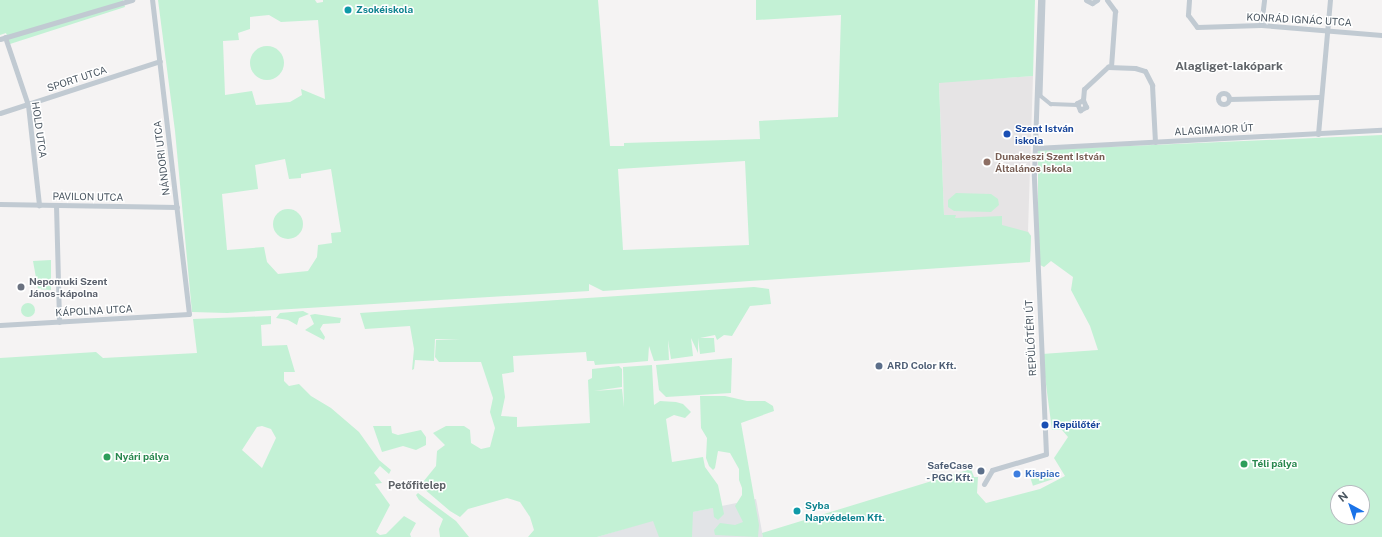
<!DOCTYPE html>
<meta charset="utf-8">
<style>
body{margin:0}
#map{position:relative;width:1382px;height:537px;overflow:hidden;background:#f5f3f3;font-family:"Public Sans",sans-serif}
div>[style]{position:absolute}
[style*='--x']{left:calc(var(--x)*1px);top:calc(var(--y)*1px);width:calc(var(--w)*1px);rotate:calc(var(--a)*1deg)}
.education>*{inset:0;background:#e6e4e5}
.airport>*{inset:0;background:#e2e4e7}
.green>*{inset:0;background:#c3f1d5;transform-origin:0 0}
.round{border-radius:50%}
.pedestrian>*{height:3.5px;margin:-1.75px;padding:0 1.75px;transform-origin:1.75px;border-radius:1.75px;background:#c1cad2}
.minor>*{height:5px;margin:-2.5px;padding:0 2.5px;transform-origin:2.5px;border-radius:2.5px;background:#c1cad2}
.minor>.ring{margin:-2.5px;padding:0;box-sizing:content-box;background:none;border:5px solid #c1cad2;border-radius:50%}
.dots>*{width:11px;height:11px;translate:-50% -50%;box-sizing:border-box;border:2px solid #fff;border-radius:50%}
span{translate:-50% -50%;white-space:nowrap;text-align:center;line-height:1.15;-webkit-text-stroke:3px #fff;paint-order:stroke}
.culture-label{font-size:10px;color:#0d838f;font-weight:700}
.left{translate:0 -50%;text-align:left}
.street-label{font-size:10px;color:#4a5661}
.transit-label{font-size:10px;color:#164399;font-weight:700}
.education-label{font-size:10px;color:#785e54;font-weight:700}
.worship-label{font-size:10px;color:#5b616d;font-weight:700}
.service-label{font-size:10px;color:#4e5e75;font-weight:700}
.right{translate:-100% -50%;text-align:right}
.leisure-label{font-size:10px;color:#27864d;font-weight:700}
.shop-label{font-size:10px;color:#366cbe;font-weight:700}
.neighbourhood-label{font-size:11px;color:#5f6368;font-weight:700}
.quarter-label{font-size:12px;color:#5f6368;font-weight:700}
.north{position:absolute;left:1330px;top:485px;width:40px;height:40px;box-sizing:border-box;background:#fff;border:1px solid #b7bbc0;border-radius:50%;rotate:320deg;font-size:11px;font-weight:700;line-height:16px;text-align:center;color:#4a5661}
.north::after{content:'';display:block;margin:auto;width:14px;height:18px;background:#1a73e8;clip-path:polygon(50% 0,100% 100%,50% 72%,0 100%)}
</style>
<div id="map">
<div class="education">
<div style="clip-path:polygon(1033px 76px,1028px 231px,1031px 236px,1030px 262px,944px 215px,939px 82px)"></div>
</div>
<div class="airport">
<div style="clip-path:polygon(756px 499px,763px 537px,597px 537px,653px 520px)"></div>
</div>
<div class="green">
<div style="clip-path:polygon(0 0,123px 0,125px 7px,10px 44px,6px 33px,0 35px)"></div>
<div style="clip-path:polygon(evenodd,158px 0,315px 0,317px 3px,323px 2px,323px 0,598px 0,610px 146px,624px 146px,624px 143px,760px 139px,759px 121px,838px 117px,841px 15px,756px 20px,756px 0,1035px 0,1033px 76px,939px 83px,944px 215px,956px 215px,955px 218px,1002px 216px,1002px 225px,1028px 232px,1031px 236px,1030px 262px,603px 291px,589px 284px,589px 291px,227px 313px,192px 312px,175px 131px,158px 0,269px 15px,281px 22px,318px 20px,325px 99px,301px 89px,302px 95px,290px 102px,256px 105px,252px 91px,225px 95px,223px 41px,239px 40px,238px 33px,250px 29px,250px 17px,269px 15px,158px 0,285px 159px,289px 179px,301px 178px,301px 174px,331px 169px,341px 232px,331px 233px,332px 243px,318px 245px,317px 257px,308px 271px,278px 274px,267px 262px,264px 247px,227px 250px,222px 194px,258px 189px,255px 165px,285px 159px,158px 0,745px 161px,749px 245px,623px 250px,618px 169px,745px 161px)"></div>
<div class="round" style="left:250px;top:46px;width:34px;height:34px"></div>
<div style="clip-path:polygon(evenodd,1382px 135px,1382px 537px,763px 537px,762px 533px,971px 469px,974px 477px,978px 477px,977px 493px,986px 503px,1040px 489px,1065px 476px,1054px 458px,1068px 437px,1062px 430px,1052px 430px,1042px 354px,1098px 350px,1090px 326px,1071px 290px,1073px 277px,1051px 261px,1044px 267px,1038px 264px,1038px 150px,1382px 135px,1338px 493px,1362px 493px,1362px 517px,1338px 517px,1338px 493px)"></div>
<div style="clip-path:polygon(956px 193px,991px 194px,998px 199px,999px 205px,991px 212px,954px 211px,948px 207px,948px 200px)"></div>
<div class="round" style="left:273px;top:209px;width:30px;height:30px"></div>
<div style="clip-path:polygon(51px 260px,51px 290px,38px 289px,33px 261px)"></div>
<div style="clip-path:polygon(754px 287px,769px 289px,771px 304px,750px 306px,732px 336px,724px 335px,717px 340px,715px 335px,700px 338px,714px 338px,715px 352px,700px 354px,698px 338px,698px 353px,691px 338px,693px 356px,671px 359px,668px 340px,669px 360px,654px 361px,649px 346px,648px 361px,625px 363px,595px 365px,594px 361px,587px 361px,586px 352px,513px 356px,514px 372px,502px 374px,505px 397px,501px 416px,517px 417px,517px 427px,590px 423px,588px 380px,592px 378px,592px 369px,619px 366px,622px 369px,622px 387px,594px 391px,622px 389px,624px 407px,623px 367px,652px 365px,654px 405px,660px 401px,676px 402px,683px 404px,691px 412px,685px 418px,674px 415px,666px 419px,672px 462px,703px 457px,705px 467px,718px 485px,724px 514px,718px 520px,714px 517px,713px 508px,693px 512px,692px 537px,659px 537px,653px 521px,597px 537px,528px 537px,534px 530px,530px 517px,520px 502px,507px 498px,468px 509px,460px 517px,450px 511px,423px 488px,423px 482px,436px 466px,437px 451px,445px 445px,433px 433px,446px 426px,464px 426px,470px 430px,471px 443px,481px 449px,490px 447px,495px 428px,490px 412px,493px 398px,481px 362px,439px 362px,435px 357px,436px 340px,460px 340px,435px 339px,434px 361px,415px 360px,414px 369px,412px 370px,414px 349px,410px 326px,365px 329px,360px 313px)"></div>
<div class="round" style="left:21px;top:303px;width:14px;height:14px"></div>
<div style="clip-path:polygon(303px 311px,309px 314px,299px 318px,297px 325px,288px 320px,276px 318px,280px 313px)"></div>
<div style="clip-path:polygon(315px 314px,341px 318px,340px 323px,323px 324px,320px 329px,325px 337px,324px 340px,305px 330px,314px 324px,310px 315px)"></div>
<div style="clip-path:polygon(evenodd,271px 316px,271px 324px,261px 325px,262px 346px,287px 345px,295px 372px,284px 372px,284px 381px,289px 386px,299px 384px,311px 396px,331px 408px,359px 432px,379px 460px,391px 470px,389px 474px,380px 466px,374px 473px,382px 483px,375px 484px,390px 505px,376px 532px,380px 535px,386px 534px,404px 516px,416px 523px,410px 534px,411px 537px,0 537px,0 358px,96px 352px,103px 358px,197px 353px,193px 319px,271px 316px,262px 426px,271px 429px,276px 438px,262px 468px,242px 450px,257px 427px,262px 426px)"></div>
<div style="clip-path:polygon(732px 358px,731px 393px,666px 397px,659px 390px,656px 365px)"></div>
<div style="clip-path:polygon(700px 396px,725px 396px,747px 401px,765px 401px,773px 406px,774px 411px,741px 423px,759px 525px,758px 537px,715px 535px,714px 530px,720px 523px,735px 525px,743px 522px,735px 506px,742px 495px,742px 488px,739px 480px,739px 469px,730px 453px,718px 451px,715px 468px,713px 470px,709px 466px,706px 458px,707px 438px,701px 428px)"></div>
<div style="clip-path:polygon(373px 426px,391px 426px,392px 433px,398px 435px,421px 430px,426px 437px,426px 445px,416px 450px,403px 446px,382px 452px)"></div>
<div style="left:1052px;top:470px;width:9px;height:23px;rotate:72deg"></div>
<div style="clip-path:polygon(418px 493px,456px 521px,469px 537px,440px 537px,439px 529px,443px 519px,419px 500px,416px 495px)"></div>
</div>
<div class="pedestrian">
<div style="--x:1044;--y:0;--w:96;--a:91.8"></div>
<div style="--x:1041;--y:96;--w:13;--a:39"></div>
<div style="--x:1051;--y:104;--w:26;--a:2"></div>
</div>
<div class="minor">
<div style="--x:1086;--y:0;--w:7;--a:27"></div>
<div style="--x:1092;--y:3;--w:6;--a:-31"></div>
<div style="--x:1107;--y:0;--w:14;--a:54"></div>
<div style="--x:1115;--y:11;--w:56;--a:94.1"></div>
<div style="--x:1189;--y:0;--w:15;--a:94"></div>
<div style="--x:1188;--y:15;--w:15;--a:53"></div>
<div style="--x:1197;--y:27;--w:64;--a:-1.8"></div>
<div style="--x:1261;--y:25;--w:121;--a:4.7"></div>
<div style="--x:1261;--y:25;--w:25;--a:-83"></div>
<div style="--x:5;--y:37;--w:72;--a:71.3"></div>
<div style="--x:28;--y:105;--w:101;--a:83.7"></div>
<div style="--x:0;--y:39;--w:138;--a:-16.5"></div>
<div class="ring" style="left:1218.5px;top:93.5px;width:6px;height:6px"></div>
<div style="--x:1229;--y:99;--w:91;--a:-1.3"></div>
<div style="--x:1083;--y:100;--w:7;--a:153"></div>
<div style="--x:1077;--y:103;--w:8;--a:67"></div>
<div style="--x:1080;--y:110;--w:7;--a:-27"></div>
<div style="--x:1086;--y:107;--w:8;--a:-113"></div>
<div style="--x:1083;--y:100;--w:11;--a:-85"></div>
<div style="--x:1084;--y:89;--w:33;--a:-43"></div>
<div style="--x:1108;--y:67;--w:27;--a:2"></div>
<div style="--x:1135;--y:68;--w:10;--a:17"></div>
<div style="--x:1145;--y:71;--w:16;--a:63"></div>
<div style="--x:1152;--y:85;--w:57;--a:87"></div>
<div style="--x:0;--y:113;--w:168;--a:-18"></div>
<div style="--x:1318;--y:134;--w:135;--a:-84.9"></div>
<div style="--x:1035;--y:148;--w:347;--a:-3"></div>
<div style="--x:0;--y:204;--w:177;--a:1"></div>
<div style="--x:56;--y:205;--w:117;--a:88.5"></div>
<div style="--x:0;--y:325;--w:189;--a:-3.3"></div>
<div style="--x:189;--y:314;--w:316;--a:-96.7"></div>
<div style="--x:984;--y:484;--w:16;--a:-60"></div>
<div style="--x:992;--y:470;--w:56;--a:-16.5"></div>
<div style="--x:1046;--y:454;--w:280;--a:-92.5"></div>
<div style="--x:1034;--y:174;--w:174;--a:-88"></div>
</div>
<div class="dots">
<div style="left:348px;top:10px;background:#0f9aa8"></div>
<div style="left:1007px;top:134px;background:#1a4fb4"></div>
<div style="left:987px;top:162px;background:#8d6e63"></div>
<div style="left:21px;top:287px;background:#6b7280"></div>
<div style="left:879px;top:366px;background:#5c6f8a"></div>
<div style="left:1045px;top:425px;background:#1a4fb4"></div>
<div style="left:107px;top:457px;background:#2e9e5b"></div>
<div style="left:1244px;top:464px;background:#2e9e5b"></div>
<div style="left:981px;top:471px;background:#5c6f8a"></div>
<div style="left:1017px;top:474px;background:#3f7fe0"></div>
<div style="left:797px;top:511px;background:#0f9aa8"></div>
</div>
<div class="culture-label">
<span class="left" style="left:356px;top:10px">Zsokéiskola</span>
<span class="left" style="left:805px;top:511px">Syba<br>Napvédelem Kft.</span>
</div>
<div class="street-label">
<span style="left:1299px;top:20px;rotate:3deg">KONRÁD IGNÁC UTCA</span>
<span style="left:77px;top:79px;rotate:-18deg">SPORT UTCA</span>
<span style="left:39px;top:130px;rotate:82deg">HOLD UTCA</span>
<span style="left:1214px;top:130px;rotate:-3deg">ALAGIMAJOR ÚT</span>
<span style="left:162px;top:158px;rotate:-97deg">NÁNDORI UTCA</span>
<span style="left:88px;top:197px;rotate:1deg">PAVILON UTCA</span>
<span style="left:94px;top:311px;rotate:-3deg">KÁPOLNA UTCA</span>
<span style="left:1031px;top:338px;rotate:-93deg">REPÜLŐTÉRI ÚT</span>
</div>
<div class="transit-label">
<span class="left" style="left:1015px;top:134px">Szent István<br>iskola</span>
<span class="left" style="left:1053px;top:425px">Repülőtér</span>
</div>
<div class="education-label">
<span class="left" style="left:995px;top:162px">Dunakeszi Szent István<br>Általános Iskola</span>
</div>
<div class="worship-label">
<span class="left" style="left:29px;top:287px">Nepomuki Szent<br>János-kápolna</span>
</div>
<div class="service-label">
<span class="left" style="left:887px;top:366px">ARD Color Kft.</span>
<span class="right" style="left:973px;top:471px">SafeCase<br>- PGC Kft.</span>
</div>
<div class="leisure-label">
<span class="left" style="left:115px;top:457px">Nyári pálya</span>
<span class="left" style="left:1252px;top:464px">Téli pálya</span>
</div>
<div class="shop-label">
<span class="left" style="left:1025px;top:474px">Kispiac</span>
</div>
<div class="neighbourhood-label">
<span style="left:417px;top:485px">Petőfitelep</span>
</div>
<div class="quarter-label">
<span style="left:1229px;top:67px">Alagliget-lakópark</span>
</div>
<div class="north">N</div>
</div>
